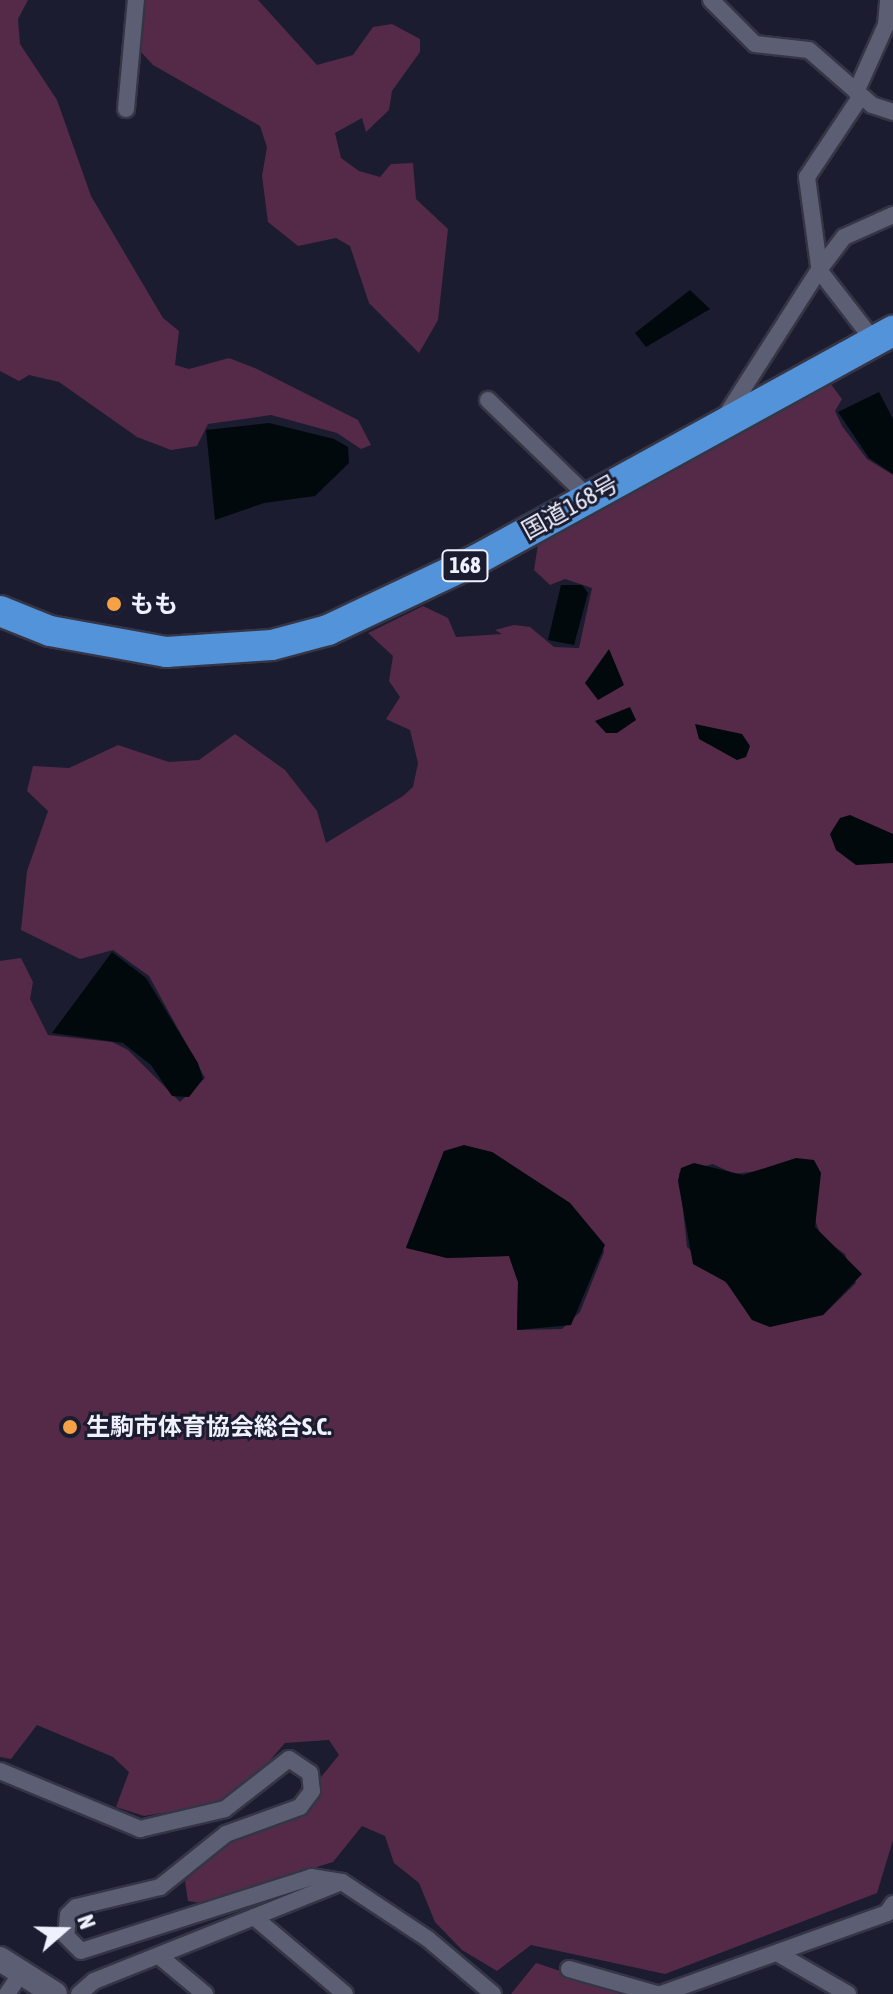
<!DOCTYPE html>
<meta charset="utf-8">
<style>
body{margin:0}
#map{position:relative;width:893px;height:1994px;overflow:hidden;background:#1b1c2f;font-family:"Asap Condensed","Noto Sans JP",sans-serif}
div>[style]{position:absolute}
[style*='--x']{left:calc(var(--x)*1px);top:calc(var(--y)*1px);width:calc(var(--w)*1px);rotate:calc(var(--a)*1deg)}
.green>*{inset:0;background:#542a48}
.water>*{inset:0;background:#02090d}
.building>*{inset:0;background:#5a3b70}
.round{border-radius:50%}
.roads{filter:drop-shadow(2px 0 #353545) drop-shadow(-2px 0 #353545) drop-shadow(0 2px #353545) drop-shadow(0 -2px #353545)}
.street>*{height:16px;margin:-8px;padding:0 8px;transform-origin:8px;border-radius:8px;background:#5c5e74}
.secondary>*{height:24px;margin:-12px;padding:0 12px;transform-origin:12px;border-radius:12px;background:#5c5e74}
.highway>*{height:30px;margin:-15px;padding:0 15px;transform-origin:15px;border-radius:15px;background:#5293da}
.dots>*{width:22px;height:22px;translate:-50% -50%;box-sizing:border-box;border:4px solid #1b1c2f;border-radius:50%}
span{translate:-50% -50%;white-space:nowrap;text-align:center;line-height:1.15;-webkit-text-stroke:6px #1b1c2f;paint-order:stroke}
.shield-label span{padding:2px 6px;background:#1b1c2f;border:2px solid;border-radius:6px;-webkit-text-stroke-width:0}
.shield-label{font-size:22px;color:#f0f1ff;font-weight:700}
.street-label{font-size:24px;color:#f0f1ff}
.poi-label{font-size:24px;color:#f0f1ff;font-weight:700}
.left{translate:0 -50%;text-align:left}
.north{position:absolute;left:24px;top:1890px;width:80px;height:80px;-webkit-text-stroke:6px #1b1c2f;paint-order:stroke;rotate:70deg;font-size:22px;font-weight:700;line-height:32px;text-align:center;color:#f0f1ff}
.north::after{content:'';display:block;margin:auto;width:28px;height:36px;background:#f0f1ff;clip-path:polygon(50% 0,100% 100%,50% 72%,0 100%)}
</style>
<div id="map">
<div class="green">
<div style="clip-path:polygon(0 0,28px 0,18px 19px,20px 44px,57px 100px,91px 196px,163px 318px,179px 331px,175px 365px,189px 369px,229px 358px,257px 369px,358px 420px,371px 445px,361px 449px,337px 433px,271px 415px,208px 424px,197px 446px,171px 450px,137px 437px,59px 382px,29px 375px,19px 381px,0 371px)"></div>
<div style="clip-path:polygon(143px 0,258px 0,317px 65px,353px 55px,373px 27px,392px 24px,420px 39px,420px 52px,392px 91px,389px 110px,366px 132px,362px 118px,335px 133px,341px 158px,359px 171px,380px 177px,391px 164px,413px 163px,416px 199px,448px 229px,438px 320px,419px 353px,369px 303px,350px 246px,336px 238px,298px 246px,268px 222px,262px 176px,267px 147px,260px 126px,153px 65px,139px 50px)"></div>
<div style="clip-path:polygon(evenodd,830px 383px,842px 399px,835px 411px,842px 426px,867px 459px,893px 475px,893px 1840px,877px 1893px,665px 1974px,531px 1945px,497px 1971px,462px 1950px,435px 1922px,419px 1883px,394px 1863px,385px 1836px,362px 1826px,333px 1862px,201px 1903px,188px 1901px,185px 1881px,232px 1840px,312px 1809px,321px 1777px,339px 1755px,329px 1740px,285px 1743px,251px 1782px,217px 1804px,144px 1816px,116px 1807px,129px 1772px,113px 1757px,37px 1725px,11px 1759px,0 1757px,0 961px,21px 958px,33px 982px,30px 999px,48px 1035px,112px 1042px,128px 1050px,180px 1102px,205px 1078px,149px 976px,113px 950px,80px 959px,21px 930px,27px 871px,48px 811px,27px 791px,33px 766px,69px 768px,118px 745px,169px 762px,199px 760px,235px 734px,285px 770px,317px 811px,326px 843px,403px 796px,413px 787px,418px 763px,410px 730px,386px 719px,400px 697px,389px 681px,393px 656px,368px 633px,423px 606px,448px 618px,456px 637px,502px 634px,495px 630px,514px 625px,530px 627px,554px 647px,579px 648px,592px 588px,565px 579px,550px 585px,534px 570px,538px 544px,578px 513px,830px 383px,444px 1151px,492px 1152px,570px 1203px,601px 1241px,604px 1252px,580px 1312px,562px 1329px,517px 1330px,518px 1282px,509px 1256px,447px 1258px,406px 1247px,444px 1151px,830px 383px,713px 1164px,734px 1174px,758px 1171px,813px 1214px,821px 1237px,845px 1254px,856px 1283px,823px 1315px,752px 1320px,734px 1290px,687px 1247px,679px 1173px,713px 1164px)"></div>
<div style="clip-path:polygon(536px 1963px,566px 1973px,566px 1978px,628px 1994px,511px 1994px)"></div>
</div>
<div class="water">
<div style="clip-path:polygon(690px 290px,710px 309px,646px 347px,635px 333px)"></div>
<div style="clip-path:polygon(879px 392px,893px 419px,893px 474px,869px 458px,838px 412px)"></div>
<div style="clip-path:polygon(269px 423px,334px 439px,348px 447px,349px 463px,315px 496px,264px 503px,215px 520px,206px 430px)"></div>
<div style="clip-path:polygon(561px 585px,582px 585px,588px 593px,574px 645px,548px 640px)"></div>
<div style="clip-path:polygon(609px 649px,624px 685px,598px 700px,585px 683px)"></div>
<div style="clip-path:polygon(630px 707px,636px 720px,617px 733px,606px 733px,595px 721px)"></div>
<div style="clip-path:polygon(695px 724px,742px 734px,750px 746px,746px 757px,737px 760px,699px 739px)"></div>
<div style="clip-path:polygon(850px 815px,893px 834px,893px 863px,856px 865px,836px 850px,830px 834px,840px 818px)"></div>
<div style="clip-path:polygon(112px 952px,146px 978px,198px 1063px,203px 1079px,189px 1097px,172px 1096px,151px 1065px,123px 1043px,52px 1033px)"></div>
<div style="clip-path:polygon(464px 1145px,492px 1152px,570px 1203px,605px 1245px,571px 1325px,517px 1330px,518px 1282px,509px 1256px,447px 1258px,406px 1248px,444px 1151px)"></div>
<div style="clip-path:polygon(796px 1158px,814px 1160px,821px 1173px,815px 1227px,862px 1274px,823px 1315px,770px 1327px,752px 1320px,726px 1282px,693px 1264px,678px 1181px,681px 1168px,694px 1163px,743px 1175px)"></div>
</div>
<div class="building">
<div class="round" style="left:103px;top:593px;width:22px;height:22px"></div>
</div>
<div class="roads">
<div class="street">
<div style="--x:711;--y:0;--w:62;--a:45"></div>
<div style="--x:755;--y:44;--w:54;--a:6.3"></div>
<div style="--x:809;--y:50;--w:84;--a:41.1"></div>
<div style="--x:872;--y:105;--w:22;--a:18"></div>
<div style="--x:856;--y:92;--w:73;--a:-65.9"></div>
<div style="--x:886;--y:25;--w:25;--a:-85"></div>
<div style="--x:126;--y:109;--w:109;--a:-84.8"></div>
<div style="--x:819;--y:266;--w:90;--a:-97.7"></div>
<div style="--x:807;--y:177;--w:97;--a:-56.3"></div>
<div style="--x:874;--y:341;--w:90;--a:-127.8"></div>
<div style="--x:819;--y:270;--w:41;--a:-52.9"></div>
<div style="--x:844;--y:237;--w:54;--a:-24.2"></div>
<div style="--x:488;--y:400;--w:139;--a:44.1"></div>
<div style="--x:723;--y:420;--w:178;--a:-57.4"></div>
<div style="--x:0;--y:1771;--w:152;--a:22.5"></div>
<div style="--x:140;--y:1829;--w:87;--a:-13.2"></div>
<div style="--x:225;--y:1809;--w:81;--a:-38"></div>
<div style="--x:289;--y:1759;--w:25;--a:34"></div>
<div style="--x:310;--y:1773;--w:18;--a:84"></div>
<div style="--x:312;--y:1791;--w:20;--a:127"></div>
<div style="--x:300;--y:1807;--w:79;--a:160"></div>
<div style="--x:226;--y:1834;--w:85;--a:141.2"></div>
<div style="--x:160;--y:1887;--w:86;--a:166.6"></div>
<div style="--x:76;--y:1907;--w:11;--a:135"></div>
<div style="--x:68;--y:1915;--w:21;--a:95"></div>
<div style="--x:66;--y:1936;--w:21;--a:45"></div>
<div style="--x:81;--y:1951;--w:242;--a:-17.8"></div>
<div style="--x:311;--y:1877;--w:31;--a:9"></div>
<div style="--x:254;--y:1917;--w:119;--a:40.2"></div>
<div style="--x:777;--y:1953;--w:82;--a:30"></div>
<div style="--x:159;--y:1956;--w:60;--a:39.6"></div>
<div style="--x:569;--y:1969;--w:91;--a:15.9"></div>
<div style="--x:7;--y:1994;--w:29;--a:-56"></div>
<div style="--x:79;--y:1994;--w:20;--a:-41"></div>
<div style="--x:94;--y:1981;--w:267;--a:-21.8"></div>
<div style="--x:342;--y:1882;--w:103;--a:33.5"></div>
<div style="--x:428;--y:1939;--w:85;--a:40.2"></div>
<div style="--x:661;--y:1994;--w:240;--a:-19.7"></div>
<div style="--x:887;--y:1913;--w:11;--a:-56"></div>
</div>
<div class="secondary">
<div style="--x:0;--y:1959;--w:65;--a:32.5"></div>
</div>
<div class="highway">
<div style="--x:0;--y:611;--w:54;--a:21.8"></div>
<div style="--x:50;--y:631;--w:118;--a:10.3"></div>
<div style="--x:166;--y:652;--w:106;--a:-3.8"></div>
<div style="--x:272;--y:645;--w:58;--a:-15"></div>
<div style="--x:328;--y:630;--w:166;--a:-25.3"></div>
<div style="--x:478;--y:559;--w:474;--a:-28.8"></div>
</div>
</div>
<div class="dots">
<div style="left:114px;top:604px;background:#f5a246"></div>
<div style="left:70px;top:1427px;background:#f5a246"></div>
</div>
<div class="shield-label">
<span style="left:465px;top:566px">168</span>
</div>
<div class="street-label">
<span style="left:570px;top:507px;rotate:-29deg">国道168号</span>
</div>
<div class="poi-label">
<span class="left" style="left:130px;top:604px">もも</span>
<span class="left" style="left:86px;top:1427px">生駒市体育協会総合S.C.</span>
</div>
<div class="north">N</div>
</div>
